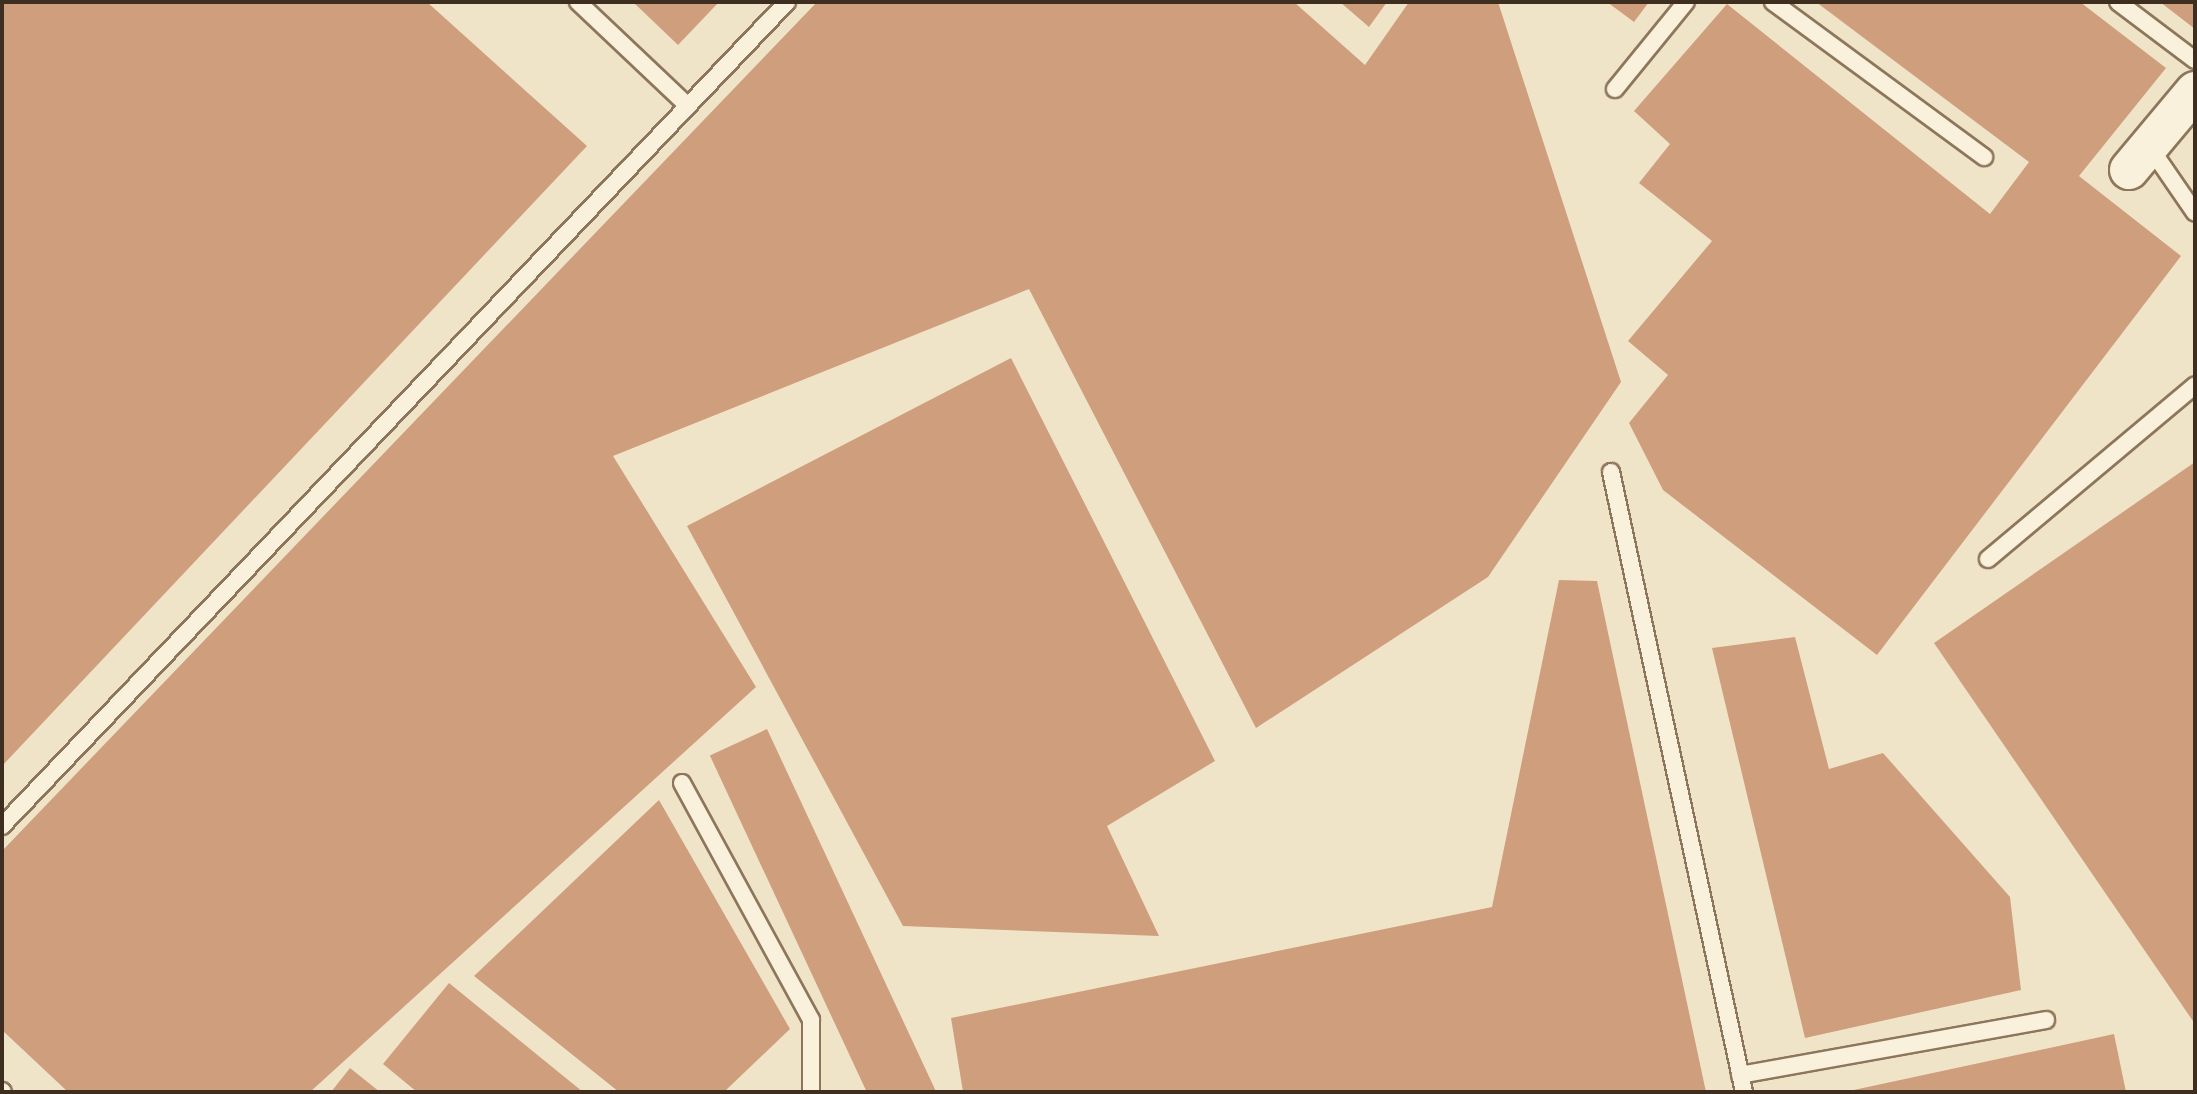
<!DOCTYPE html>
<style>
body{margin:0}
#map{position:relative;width:2197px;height:1094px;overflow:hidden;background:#f0e4c8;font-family:Merriweather,serif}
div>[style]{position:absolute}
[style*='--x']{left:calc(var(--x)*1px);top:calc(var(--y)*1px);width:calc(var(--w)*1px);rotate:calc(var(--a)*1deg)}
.building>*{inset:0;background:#cf9f7d;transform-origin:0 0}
.roads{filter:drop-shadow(2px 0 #8d765c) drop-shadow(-2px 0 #8d765c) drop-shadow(0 2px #8d765c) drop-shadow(0 -2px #8d765c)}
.lane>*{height:16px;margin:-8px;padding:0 8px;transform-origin:8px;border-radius:8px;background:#faf1dc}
.secondary>*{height:38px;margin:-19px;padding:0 19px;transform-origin:19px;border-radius:19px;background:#faf1dc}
span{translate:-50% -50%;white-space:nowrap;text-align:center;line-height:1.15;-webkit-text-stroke:5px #f7eed8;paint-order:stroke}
.frame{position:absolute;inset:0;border:4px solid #3d2e20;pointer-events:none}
</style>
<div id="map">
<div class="building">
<div style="clip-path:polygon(2px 2px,427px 2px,587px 146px,2px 766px)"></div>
<div style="clip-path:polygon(633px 2px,719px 2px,678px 45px)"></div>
<div style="clip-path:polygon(817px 2px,1294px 2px,1365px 65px,1409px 2px,1498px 2px,1621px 382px,1488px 577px,1256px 728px,1029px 289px,613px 456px,756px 687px,310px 1092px,68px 1092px,2px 1030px,2px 851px)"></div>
<div style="clip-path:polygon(1340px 2px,1387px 2px,1369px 27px)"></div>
<div style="clip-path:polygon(1607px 2px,1649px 2px,1634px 22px)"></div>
<div style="clip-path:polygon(1816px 2px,2080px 2px,2166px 68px,2079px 176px,2181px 256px,1877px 655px,1663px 490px,1629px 423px,1668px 375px,1628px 341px,1712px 241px,1639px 183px,1670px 144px,1634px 111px,1727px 4px,1990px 214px,2029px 162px)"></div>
<div style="clip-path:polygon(2160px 2px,2195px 2px,2195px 29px)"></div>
<div style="clip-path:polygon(1011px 358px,1215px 761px,1107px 826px,1159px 936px,903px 926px,687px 526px)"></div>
<div style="clip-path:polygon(2195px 462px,2195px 1024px,1934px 643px)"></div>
<div style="clip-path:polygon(1559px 580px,1597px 581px,1706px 1092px,963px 1092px,951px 1018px,1492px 907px)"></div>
<div style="clip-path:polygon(1795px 637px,1829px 769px,1883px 753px,2010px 897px,2021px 990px,1805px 1038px,1712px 648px)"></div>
<div style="left:767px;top:729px;width:401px;height:63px;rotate:65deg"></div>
<div style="clip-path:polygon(659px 800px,790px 1029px,724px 1092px,619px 1092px,474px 976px)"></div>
<div style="clip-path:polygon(449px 983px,583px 1092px,417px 1092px,383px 1064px)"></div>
<div style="clip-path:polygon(2114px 1034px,2126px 1092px,1849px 1092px,1849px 1091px)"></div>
<div style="clip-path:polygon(350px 1068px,380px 1092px,331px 1092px)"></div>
</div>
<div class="roads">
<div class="lane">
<div style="--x:578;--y:2;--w:151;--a:43.4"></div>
<div style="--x:1773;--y:2;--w:262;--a:36.3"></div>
<div style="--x:2118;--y:2;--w:96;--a:37"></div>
<div style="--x:1615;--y:89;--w:112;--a:-50.8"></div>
<div style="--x:2149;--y:146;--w:81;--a:55.5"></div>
<div style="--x:1611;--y:472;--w:634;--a:77.89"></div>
<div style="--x:1988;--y:559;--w:270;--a:-40"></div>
<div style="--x:682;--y:783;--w:270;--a:61.4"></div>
<div style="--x:811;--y:1020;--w:72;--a:90"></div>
<div style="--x:2;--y:826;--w:1138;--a:-46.39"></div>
<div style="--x:1740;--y:1075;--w:311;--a:-10.2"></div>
<div style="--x:2;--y:1091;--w:1;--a:45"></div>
</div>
<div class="secondary">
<div style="--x:2129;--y:170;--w:103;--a:-50.1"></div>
</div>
</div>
<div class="frame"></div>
</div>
